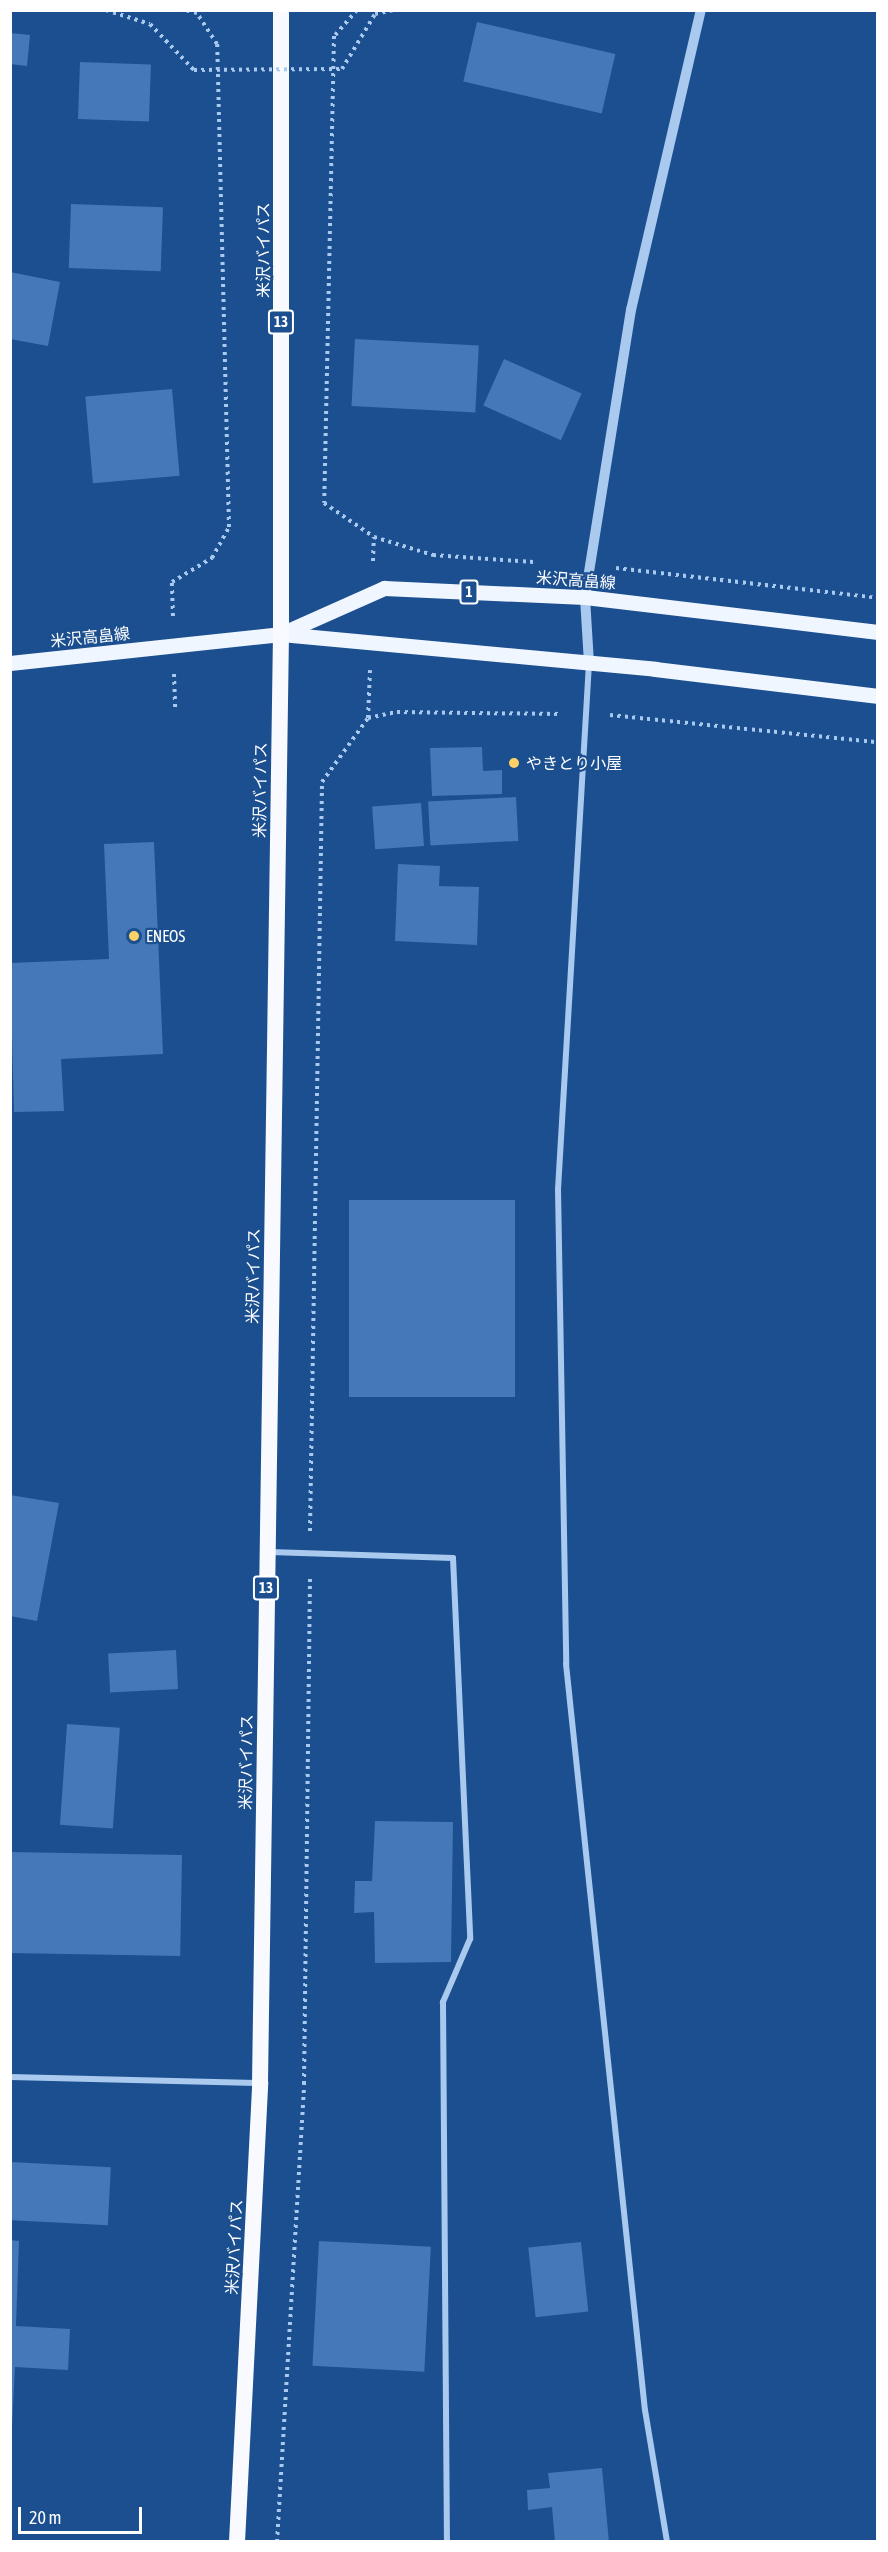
<!DOCTYPE html>
<meta charset="utf-8">
<style>
body{margin:0}
#map{position:relative;width:888px;height:2552px;overflow:hidden;background:#1b4f8f;font-family:"Asap Condensed","Noto Sans JP",sans-serif}
div>[style]{position:absolute}
[style*='--x']{left:calc(var(--x)*1px);top:calc(var(--y)*1px);width:calc(var(--w)*1px);rotate:calc(var(--a)*1deg)}
.building>*{inset:0;background:#4478b7;transform-origin:0 0}
.path>*{height:4px;margin-top:-2px;transform-origin:0;background:repeating-linear-gradient(90deg,#a9c9ee 0 3px,transparent 0 7.5px)}
.minor>*{height:6px;margin:-3px;padding:0 3px;transform-origin:3px;border-radius:3px;background:#a9c9ee}
.tertiary>*{height:10px;margin:-5px;padding:0 5px;transform-origin:5px;border-radius:5px;background:#a9c9ee}
.primary>*{height:15px;margin:-7.5px;padding:0 7.5px;transform-origin:7.5px;border-radius:7.5px;background:#f0f6ff}
.trunk>*{height:16px;margin:-8px;padding:0 8px;transform-origin:8px;border-radius:8px;background:#f8faff}
.path-bridge>*{height:4px;margin-top:-2px;transform-origin:0;background:repeating-linear-gradient(90deg,#a9c9ee 0 3px,transparent 0 7.5px)}
.dots>*{width:16px;height:16px;translate:-50% -50%;box-sizing:border-box;border:3px solid #1b4f8f;border-radius:50%}
span{translate:-50% -50%;white-space:nowrap;text-align:center;line-height:1.15;-webkit-text-stroke:4.5px #1b4f8f;paint-order:stroke}
.shield-label span{padding:2px 4px;background:#1b4f8f;border:2px solid;border-radius:4px;-webkit-text-stroke-width:0}
.shield-label{font-size:15px;color:#fff;font-weight:700}
.street-label{font-size:16px;color:#fff}
.poi-label{font-size:16px;color:#fff}
.left{translate:0 -50%;text-align:left}
.frame{position:absolute;inset:0;border:12px solid #fff;pointer-events:none}
.scale{position:absolute;left:18px;top:2507px;width:124px;height:27px;box-sizing:border-box;border:3px solid #fff;border-top:0;padding-left:8px;font-size:18px;line-height:21px;white-space:nowrap;color:#fff;-webkit-text-stroke:4px #1b4f8f;paint-order:stroke}
</style>
<div id="map">
<div class="building">
<div style="left:477px;top:22px;width:142px;height:61px;rotate:13deg"></div>
<div style="clip-path:polygon(10px 33px,30px 35px,27px 66px,10px 64px)"></div>
<div style="left:80px;top:62px;width:71px;height:57px;rotate:2deg"></div>
<div style="left:71px;top:204px;width:92px;height:64px;rotate:2deg"></div>
<div style="clip-path:polygon(10px 272px,60px 282px,48px 346px,10px 339px)"></div>
<div style="left:355px;top:339px;width:124px;height:67px;rotate:3deg"></div>
<div style="left:504px;top:359px;width:85px;height:51px;rotate:24deg"></div>
<div style="left:172px;top:389px;width:87px;height:87px;rotate:85deg"></div>
<div style="clip-path:polygon(482px 747px,483px 771px,502px 770px,502px 794px,432px 796px,430px 748px)"></div>
<div style="left:516px;top:797px;width:44px;height:88px;rotate:87deg"></div>
<div style="left:421px;top:803px;width:43px;height:49px;rotate:86deg"></div>
<div style="clip-path:polygon(154px 842px,163px 1054px,61px 1059px,64px 1111px,14px 1112px,10px 963px,109px 959px,104px 844px)"></div>
<div style="clip-path:polygon(398px 864px,440px 866px,439px 886px,479px 887px,477px 945px,395px 941px)"></div>
<div style="left:349px;top:1200px;width:166px;height:197px"></div>
<div style="clip-path:polygon(10px 1495px,59px 1503px,37px 1621px,10px 1616px)"></div>
<div style="left:176px;top:1650px;width:39px;height:68px;rotate:87deg"></div>
<div style="left:67px;top:1724px;width:53px;height:101px;rotate:4deg"></div>
<div style="clip-path:polygon(375px 1821px,453px 1822px,451px 1962px,375px 1963px,374px 1912px,354px 1913px,355px 1881px,372px 1881px)"></div>
<div style="left:10px;top:1852px;width:172px;height:101px;rotate:1deg"></div>
<div style="left:10px;top:2162px;width:101px;height:58px;rotate:3deg"></div>
<div style="clip-path:polygon(10px 2240px,19px 2241px,16px 2326px,70px 2329px,68px 2370px,15px 2367px,12px 2428px)"></div>
<div style="left:319px;top:2241px;width:112px;height:125px;rotate:3deg"></div>
<div style="left:581px;top:2242px;width:70px;height:53px;rotate:84deg"></div>
<div style="clip-path:polygon(602px 2468px,609px 2542px,555px 2542px,552px 2507px,528px 2510px,527px 2490px,550px 2488px,548px 2473px)"></div>
</div>
<div class="path">
<div style="--x:106;--y:10;--w:46;--a:17.7"></div>
<div style="--x:150;--y:24;--w:64;--a:46.3"></div>
<div style="--x:357;--y:10;--w:35;--a:131"></div>
<div style="--x:334;--y:36;--w:467;--a:91.2"></div>
<div style="--x:324;--y:503;--w:60;--a:34.2"></div>
<div style="--x:374;--y:537;--w:62;--a:17"></div>
<div style="--x:433;--y:555;--w:101;--a:4"></div>
<div style="--x:342;--y:69;--w:64;--a:-59"></div>
<div style="--x:375;--y:14;--w:19;--a:-12"></div>
<div style="--x:373;--y:561;--w:24;--a:-88"></div>
<div style="--x:616;--y:568;--w:264;--a:6.5"></div>
<div style="--x:173;--y:616;--w:34;--a:-92"></div>
<div style="--x:172;--y:582;--w:47;--a:-31"></div>
<div style="--x:212;--y:558;--w:35;--a:-61"></div>
<div style="--x:229;--y:527;--w:483;--a:-91.4"></div>
<div style="--x:217;--y:44;--w:37;--a:-123"></div>
<div style="--x:197;--y:13;--w:12;--a:-166"></div>
<div style="--x:174;--y:674;--w:33;--a:88"></div>
<div style="--x:610;--y:715;--w:269;--a:5.8"></div>
<div style="--x:368;--y:718;--w:48;--a:-87.6"></div>
<div style="--x:310;--y:1531;--w:749;--a:-89.08"></div>
<div style="--x:322;--y:782;--w:79;--a:-54.3"></div>
<div style="--x:368;--y:718;--w:30;--a:-12"></div>
<div style="--x:397;--y:712;--w:164;--a:0.7"></div>
<div style="--x:277;--y:2542;--w:459;--a:-86.6"></div>
<div style="--x:304;--y:2084;--w:507;--a:-89.32"></div>
</div>
<div class="minor">
<div style="--x:589;--y:663;--w:527;--a:93.37"></div>
<div style="--x:558;--y:1189;--w:475;--a:89"></div>
<div style="--x:566;--y:1664;--w:750;--a:83.96"></div>
<div style="--x:645;--y:2410;--w:134;--a:80.5"></div>
<div style="--x:270;--y:1552;--w:183;--a:1.9"></div>
<div style="--x:453;--y:1558;--w:381;--a:87.4"></div>
<div style="--x:470;--y:1939;--w:69;--a:113.2"></div>
<div style="--x:443;--y:2002;--w:540;--a:89.58"></div>
<div style="--x:10;--y:2077;--w:249;--a:1.4"></div>
</div>
<div class="tertiary">
<div style="--x:589;--y:663;--w:66;--a:-93.5"></div>
<div style="--x:585;--y:597;--w:291;--a:-80.9"></div>
<div style="--x:631;--y:310;--w:308;--a:-76.9"></div>
</div>
<div class="primary">
<div style="--x:283;--y:633;--w:111;--a:-24"></div>
<div style="--x:384;--y:588;--w:201;--a:2.6"></div>
<div style="--x:585;--y:597;--w:295;--a:6.8"></div>
<div style="--x:10;--y:663;--w:273;--a:-6.1"></div>
<div style="--x:281;--y:634;--w:376;--a:5.3"></div>
<div style="--x:655;--y:669;--w:225;--a:6.9"></div>
</div>
<div class="trunk">
<div style="--x:237;--y:2542;--w:460;--a:-87.1"></div>
<div style="--x:260;--y:2083;--w:1449;--a:-89.17"></div>
<div style="--x:281;--y:634;--w:624;--a:-90"></div>
</div>
<div class="path-bridge">
<div style="--x:194;--y:70;--w:148;--a:-0.4"></div>
</div>
<div class="dots">
<div style="left:514px;top:763px;background:#ffd166"></div>
<div style="left:134px;top:936px;background:#ffd166"></div>
</div>
<div class="shield-label">
<span style="left:281px;top:322px">13</span>
<span style="left:469px;top:592px">1</span>
<span style="left:266px;top:1588px">13</span>
</div>
<div class="street-label">
<span style="left:263px;top:250px;rotate:-90deg">米沢バイパス</span>
<span style="left:576px;top:580px;rotate:4deg">米沢高畠線</span>
<span style="left:90px;top:637px;rotate:-6deg">米沢高畠線</span>
<span style="left:260px;top:790px;rotate:-89deg">米沢バイパス</span>
<span style="left:253px;top:1276px;rotate:-89deg">米沢バイパス</span>
<span style="left:246px;top:1762px;rotate:-89deg">米沢バイパス</span>
<span style="left:234px;top:2247px;rotate:-87deg">米沢バイパス</span>
</div>
<div class="poi-label">
<span class="left" style="left:526px;top:763px">やきとり小屋</span>
<span class="left" style="left:146px;top:936px">ENEOS</span>
</div>
<div class="frame"></div>
<div class="scale">20 m</div>
</div>
